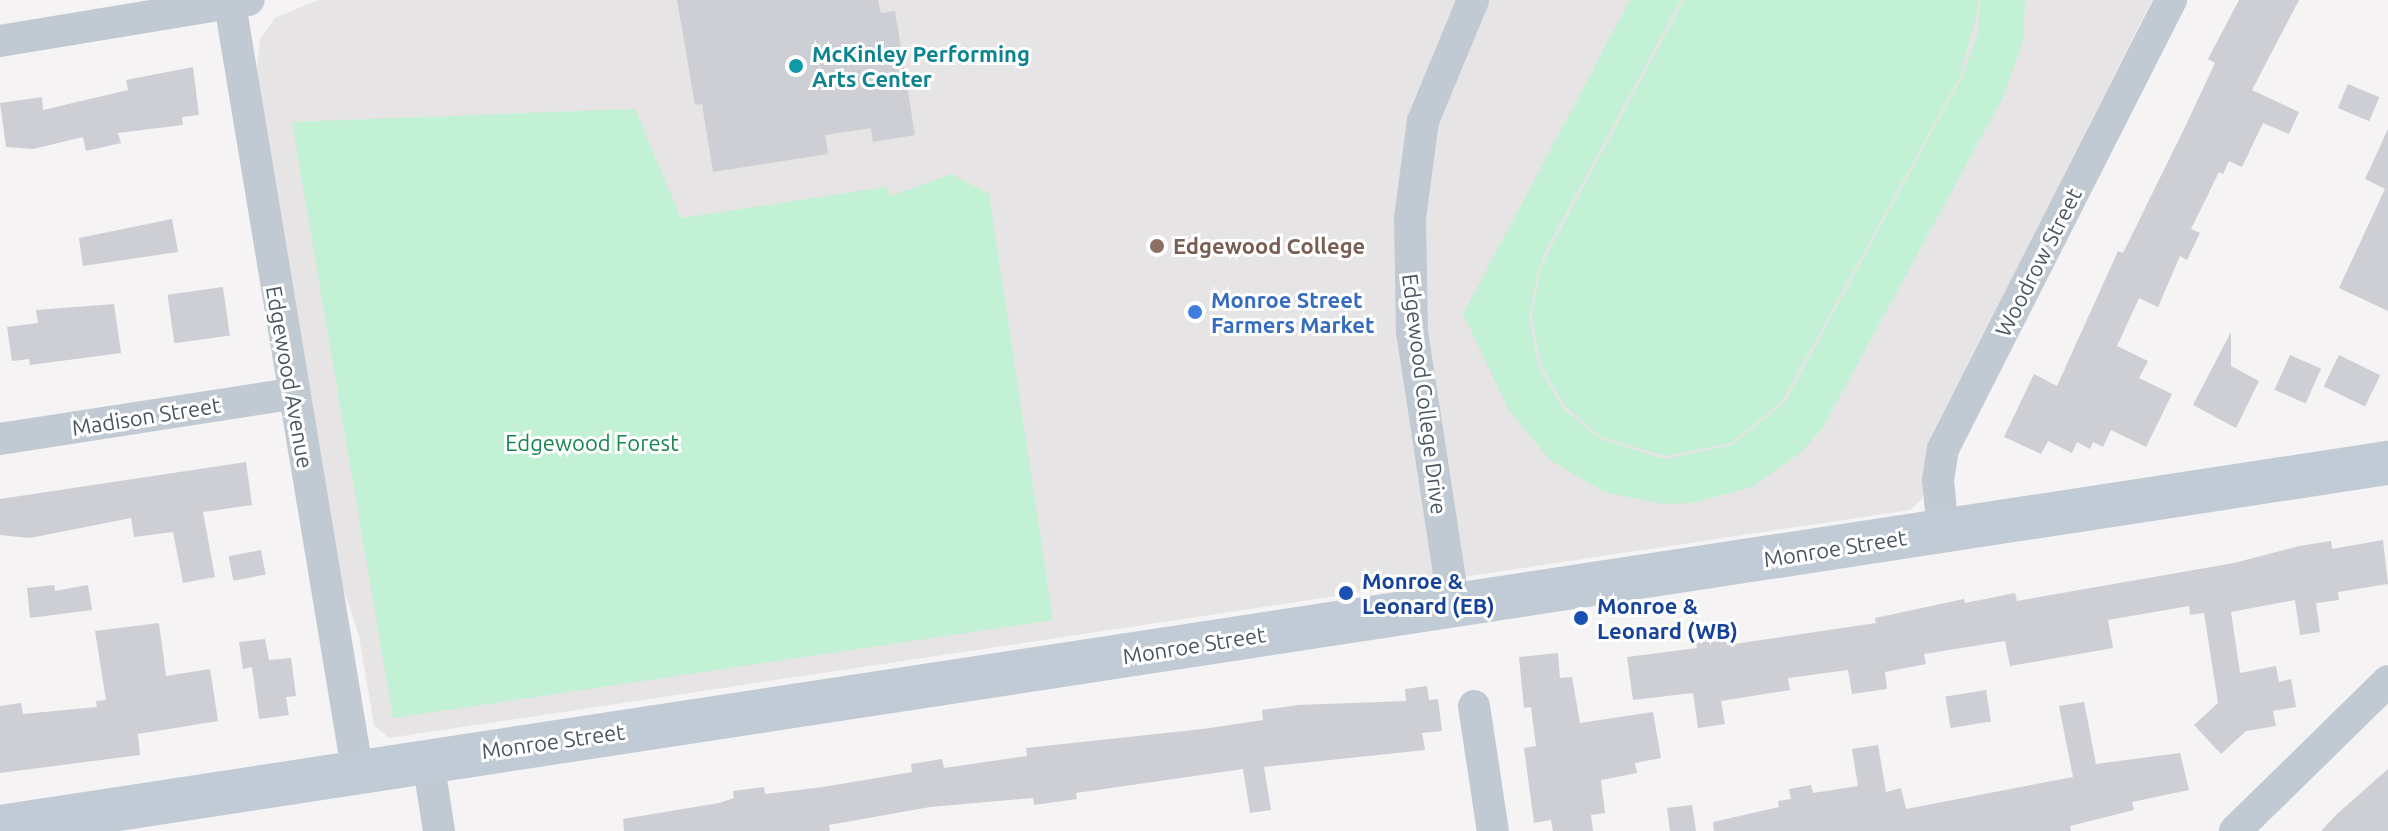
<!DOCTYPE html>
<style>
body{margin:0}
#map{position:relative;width:2388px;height:831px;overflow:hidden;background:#f5f3f3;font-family:Ubuntu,sans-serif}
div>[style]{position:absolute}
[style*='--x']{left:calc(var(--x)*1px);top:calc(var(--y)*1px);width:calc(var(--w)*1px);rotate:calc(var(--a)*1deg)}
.education>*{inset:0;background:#e6e4e5}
.green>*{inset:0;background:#c3f1d5}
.building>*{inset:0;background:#cdcfd5;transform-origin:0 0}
.street>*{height:32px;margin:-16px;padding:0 16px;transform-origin:16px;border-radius:16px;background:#c1cad2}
.secondary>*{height:44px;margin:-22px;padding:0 22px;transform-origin:22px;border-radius:22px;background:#c1cbd6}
.dots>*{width:22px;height:22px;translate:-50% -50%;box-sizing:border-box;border:4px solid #fff;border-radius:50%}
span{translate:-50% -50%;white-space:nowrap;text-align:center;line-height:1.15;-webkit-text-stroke:6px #fff;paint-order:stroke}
.culture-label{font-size:22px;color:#0d838f;font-weight:700}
.left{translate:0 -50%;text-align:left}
.education-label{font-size:22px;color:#785e54;font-weight:700}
.street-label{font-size:22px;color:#4a5661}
.shop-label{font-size:22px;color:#366cbe;font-weight:700}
.park-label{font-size:22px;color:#17864f}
.transit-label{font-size:22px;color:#164399;font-weight:700}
</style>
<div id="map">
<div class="education">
<div style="clip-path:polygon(318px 0,2152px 0,1940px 423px,1922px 499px,1910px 510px,389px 738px,374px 725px,359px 636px,339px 575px,257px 69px,260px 39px,275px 18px)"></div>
</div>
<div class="green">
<div style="clip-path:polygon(1630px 0,1681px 0,1547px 248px,1538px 270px,1529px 318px,1538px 365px,1562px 408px,1600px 439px,1665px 459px,1732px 445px,1785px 402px,1962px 77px,1978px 33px,1980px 0,2025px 0,2023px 42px,2003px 97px,1822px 429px,1801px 452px,1752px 487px,1693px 503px,1663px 504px,1604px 492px,1550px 460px,1509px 410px,1463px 314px)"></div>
<div style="clip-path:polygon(1684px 0,1978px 0,1978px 10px,1960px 76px,1783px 400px,1731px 443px,1665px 456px,1601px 437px,1565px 406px,1541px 365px,1532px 318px,1540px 271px,1550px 249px)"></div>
<div style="clip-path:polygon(635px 109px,681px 218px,886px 187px,891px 196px,951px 174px,989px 194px,1053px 620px,393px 718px,292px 122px)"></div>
</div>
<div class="building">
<div style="clip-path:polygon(677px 0,878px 0,881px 13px,895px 11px,915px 135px,873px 142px,871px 128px,825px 135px,828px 154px,713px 172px,702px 104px,695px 105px)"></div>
<div style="clip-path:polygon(2239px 0,2299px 0,2252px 90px,2299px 112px,2289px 134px,2263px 123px,2242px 167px,2229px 161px,2223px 174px,2219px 172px,2191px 229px,2200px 233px,2187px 260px,2180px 256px,2158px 307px,2139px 298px,2117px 346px,2148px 361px,2139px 378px,2172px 394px,2146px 447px,2111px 430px,2103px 447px,2093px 442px,2090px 449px,2077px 442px,2072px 453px,2048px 441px,2041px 454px,2004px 437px,2034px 374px,2057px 386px,2118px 251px,2123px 253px,2185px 127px,2215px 63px,2208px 59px)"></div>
<div style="clip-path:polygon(193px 67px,199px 115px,182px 117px,183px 125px,118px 133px,121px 143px,86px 151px,83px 137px,33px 149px,6px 147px,0 103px,42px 97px,43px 110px,128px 90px,126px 80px)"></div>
<div style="left:2348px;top:84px;width:34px;height:26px;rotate:23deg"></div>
<div style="clip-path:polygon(2388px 129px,2388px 311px,2339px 288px,2385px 189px,2365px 179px)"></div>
<div style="clip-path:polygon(172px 219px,178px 252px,83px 266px,79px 238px)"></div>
<div style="left:223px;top:287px;width:49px;height:56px;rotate:82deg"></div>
<div style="clip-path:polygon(114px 304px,121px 353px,30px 365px,29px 359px,12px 361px,7px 327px,38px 323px,36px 310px)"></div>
<div style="clip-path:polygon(2231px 332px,2231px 366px,2259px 381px,2236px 428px,2193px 405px)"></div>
<div style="left:2290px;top:355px;width:34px;height:38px;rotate:24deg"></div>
<div style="left:2339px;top:355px;width:46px;height:35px;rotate:26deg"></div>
<div style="clip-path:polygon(246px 462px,252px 505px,203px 512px,215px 577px,183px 583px,173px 532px,134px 537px,131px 518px,30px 538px,0 535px,0 499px)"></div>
<div style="clip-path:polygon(2383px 540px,2388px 584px,2338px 592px,2339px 600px,2316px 603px,2320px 632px,2300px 635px,2295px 600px,2231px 612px,2240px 673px,2276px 666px,2279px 682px,2291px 679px,2296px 707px,2273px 711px,2276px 726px,2246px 731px,2221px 754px,2194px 725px,2218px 703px,2204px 613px,2190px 615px,2189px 606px,2108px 620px,2113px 648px,2010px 666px,2005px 641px,1924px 654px,1926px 664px,1885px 672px,1887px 689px,1852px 694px,1848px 670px,1788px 678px,1790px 690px,1721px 701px,1725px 724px,1698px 728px,1693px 693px,1633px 700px,1627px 657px,1697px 648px,1695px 636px,1725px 632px,1727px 645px,1876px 623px,1875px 618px,1964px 599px,1965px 603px,2015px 593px,2017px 601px,2234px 563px,2299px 546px,2331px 541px,2332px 549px)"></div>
<div style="left:261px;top:550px;width:25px;height:33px;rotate:79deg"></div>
<div style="clip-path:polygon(54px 585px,55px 591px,88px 585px,92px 610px,30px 618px,27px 588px)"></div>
<div style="clip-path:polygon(159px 623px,166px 676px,210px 669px,218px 721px,138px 734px,140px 755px,0 773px,0 706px,21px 703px,23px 714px,97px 707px,96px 701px,106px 700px,95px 631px)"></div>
<div style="clip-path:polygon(265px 639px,269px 660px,291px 658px,296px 696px,286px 697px,289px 715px,259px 719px,252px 667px,243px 669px,239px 642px)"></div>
<div style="clip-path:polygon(1558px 653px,1560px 678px,1572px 677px,1580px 723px,1653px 712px,1661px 758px,1635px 763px,1637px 773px,1601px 780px,1605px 813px,1591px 815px,1593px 831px,1553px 831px,1551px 820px,1534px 823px,1524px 748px,1536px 746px,1531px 707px,1524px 708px,1519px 657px)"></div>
<div style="clip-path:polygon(1427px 686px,1429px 700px,1438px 699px,1442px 731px,1422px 733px,1425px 750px,1264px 767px,1271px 810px,1250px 813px,1243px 769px,1076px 793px,1077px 799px,1034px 805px,1033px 798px,930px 807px,829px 825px,830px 831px,624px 831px,623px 819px,719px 803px,734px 798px,733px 791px,764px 787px,765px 794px,823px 787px,912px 772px,911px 764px,942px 759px,944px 768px,1027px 756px,1026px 748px,1203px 729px,1263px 720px,1262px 710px,1298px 705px,1406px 701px,1405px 689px)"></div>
<div style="left:1986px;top:690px;width:32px;height:41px;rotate:81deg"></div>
<div style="clip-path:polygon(2084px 702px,2096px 764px,2180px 753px,2189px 790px,2132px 802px,2134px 810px,2070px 826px,2071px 831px,1714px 831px,1713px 822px,1779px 807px,1778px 801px,1791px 799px,1789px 789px,1811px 785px,1813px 793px,1858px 786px,1852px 749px,1878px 745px,1886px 792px,1901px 788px,1906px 809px,2073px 777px,2059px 706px)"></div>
<div style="clip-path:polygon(2388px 769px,2388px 831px,2321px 831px,2337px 814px)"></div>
<div style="clip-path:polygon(1692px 805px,1696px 831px,1670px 831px,1667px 808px)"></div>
</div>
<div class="street">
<div style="--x:230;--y:4;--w:775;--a:80.57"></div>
<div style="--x:0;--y:41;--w:252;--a:-9.4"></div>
<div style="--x:0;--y:439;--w:295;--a:-8.8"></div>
<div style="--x:1943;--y:532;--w:52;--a:-95.5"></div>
<div style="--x:1938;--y:480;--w:31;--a:-81"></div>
<div style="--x:1943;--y:449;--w:504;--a:-63.08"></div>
<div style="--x:1454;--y:606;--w:277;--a:-98.7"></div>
<div style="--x:1412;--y:332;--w:114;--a:-91"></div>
<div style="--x:1410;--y:218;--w:98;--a:-82.4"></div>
<div style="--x:1423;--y:121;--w:131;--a:-67.5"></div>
<div style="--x:1474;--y:706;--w:126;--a:81.4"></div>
<div style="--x:428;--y:760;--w:72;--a:81.2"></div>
<div style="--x:2235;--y:831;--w:214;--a:-44.4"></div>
</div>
<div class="secondary">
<div style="--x:0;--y:827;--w:2416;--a:-8.67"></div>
</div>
<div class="dots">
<div style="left:796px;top:66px;background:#0f9aa8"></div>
<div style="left:1157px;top:246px;background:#8d6e63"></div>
<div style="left:1195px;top:312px;background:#3f7fe0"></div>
<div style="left:1346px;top:593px;background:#1a4fb4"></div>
<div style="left:1581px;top:618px;background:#1a4fb4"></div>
</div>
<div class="culture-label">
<span class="left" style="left:812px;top:66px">McKinley Performing<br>Arts Center</span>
</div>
<div class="education-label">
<span class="left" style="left:1173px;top:246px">Edgewood College</span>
</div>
<div class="street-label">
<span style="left:2038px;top:262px;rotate:-63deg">Woodrow Street</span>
<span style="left:290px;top:377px;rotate:80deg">Edgewood Avenue</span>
<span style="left:1425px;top:394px;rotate:83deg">Edgewood College Drive</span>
<span style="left:146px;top:416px;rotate:-9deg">Madison Street</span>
<span style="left:1835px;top:548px;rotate:-9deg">Monroe Street</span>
<span style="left:1194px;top:645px;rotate:-9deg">Monroe Street</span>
<span style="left:553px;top:741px;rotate:-8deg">Monroe Street</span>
</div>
<div class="shop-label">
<span class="left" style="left:1211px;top:312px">Monroe Street<br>Farmers Market</span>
</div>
<div class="park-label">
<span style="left:592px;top:443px">Edgewood Forest</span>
</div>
<div class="transit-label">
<span class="left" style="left:1362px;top:593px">Monroe &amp;<br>Leonard (EB)</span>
<span class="left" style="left:1597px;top:618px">Monroe &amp;<br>Leonard (WB)</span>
</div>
</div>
